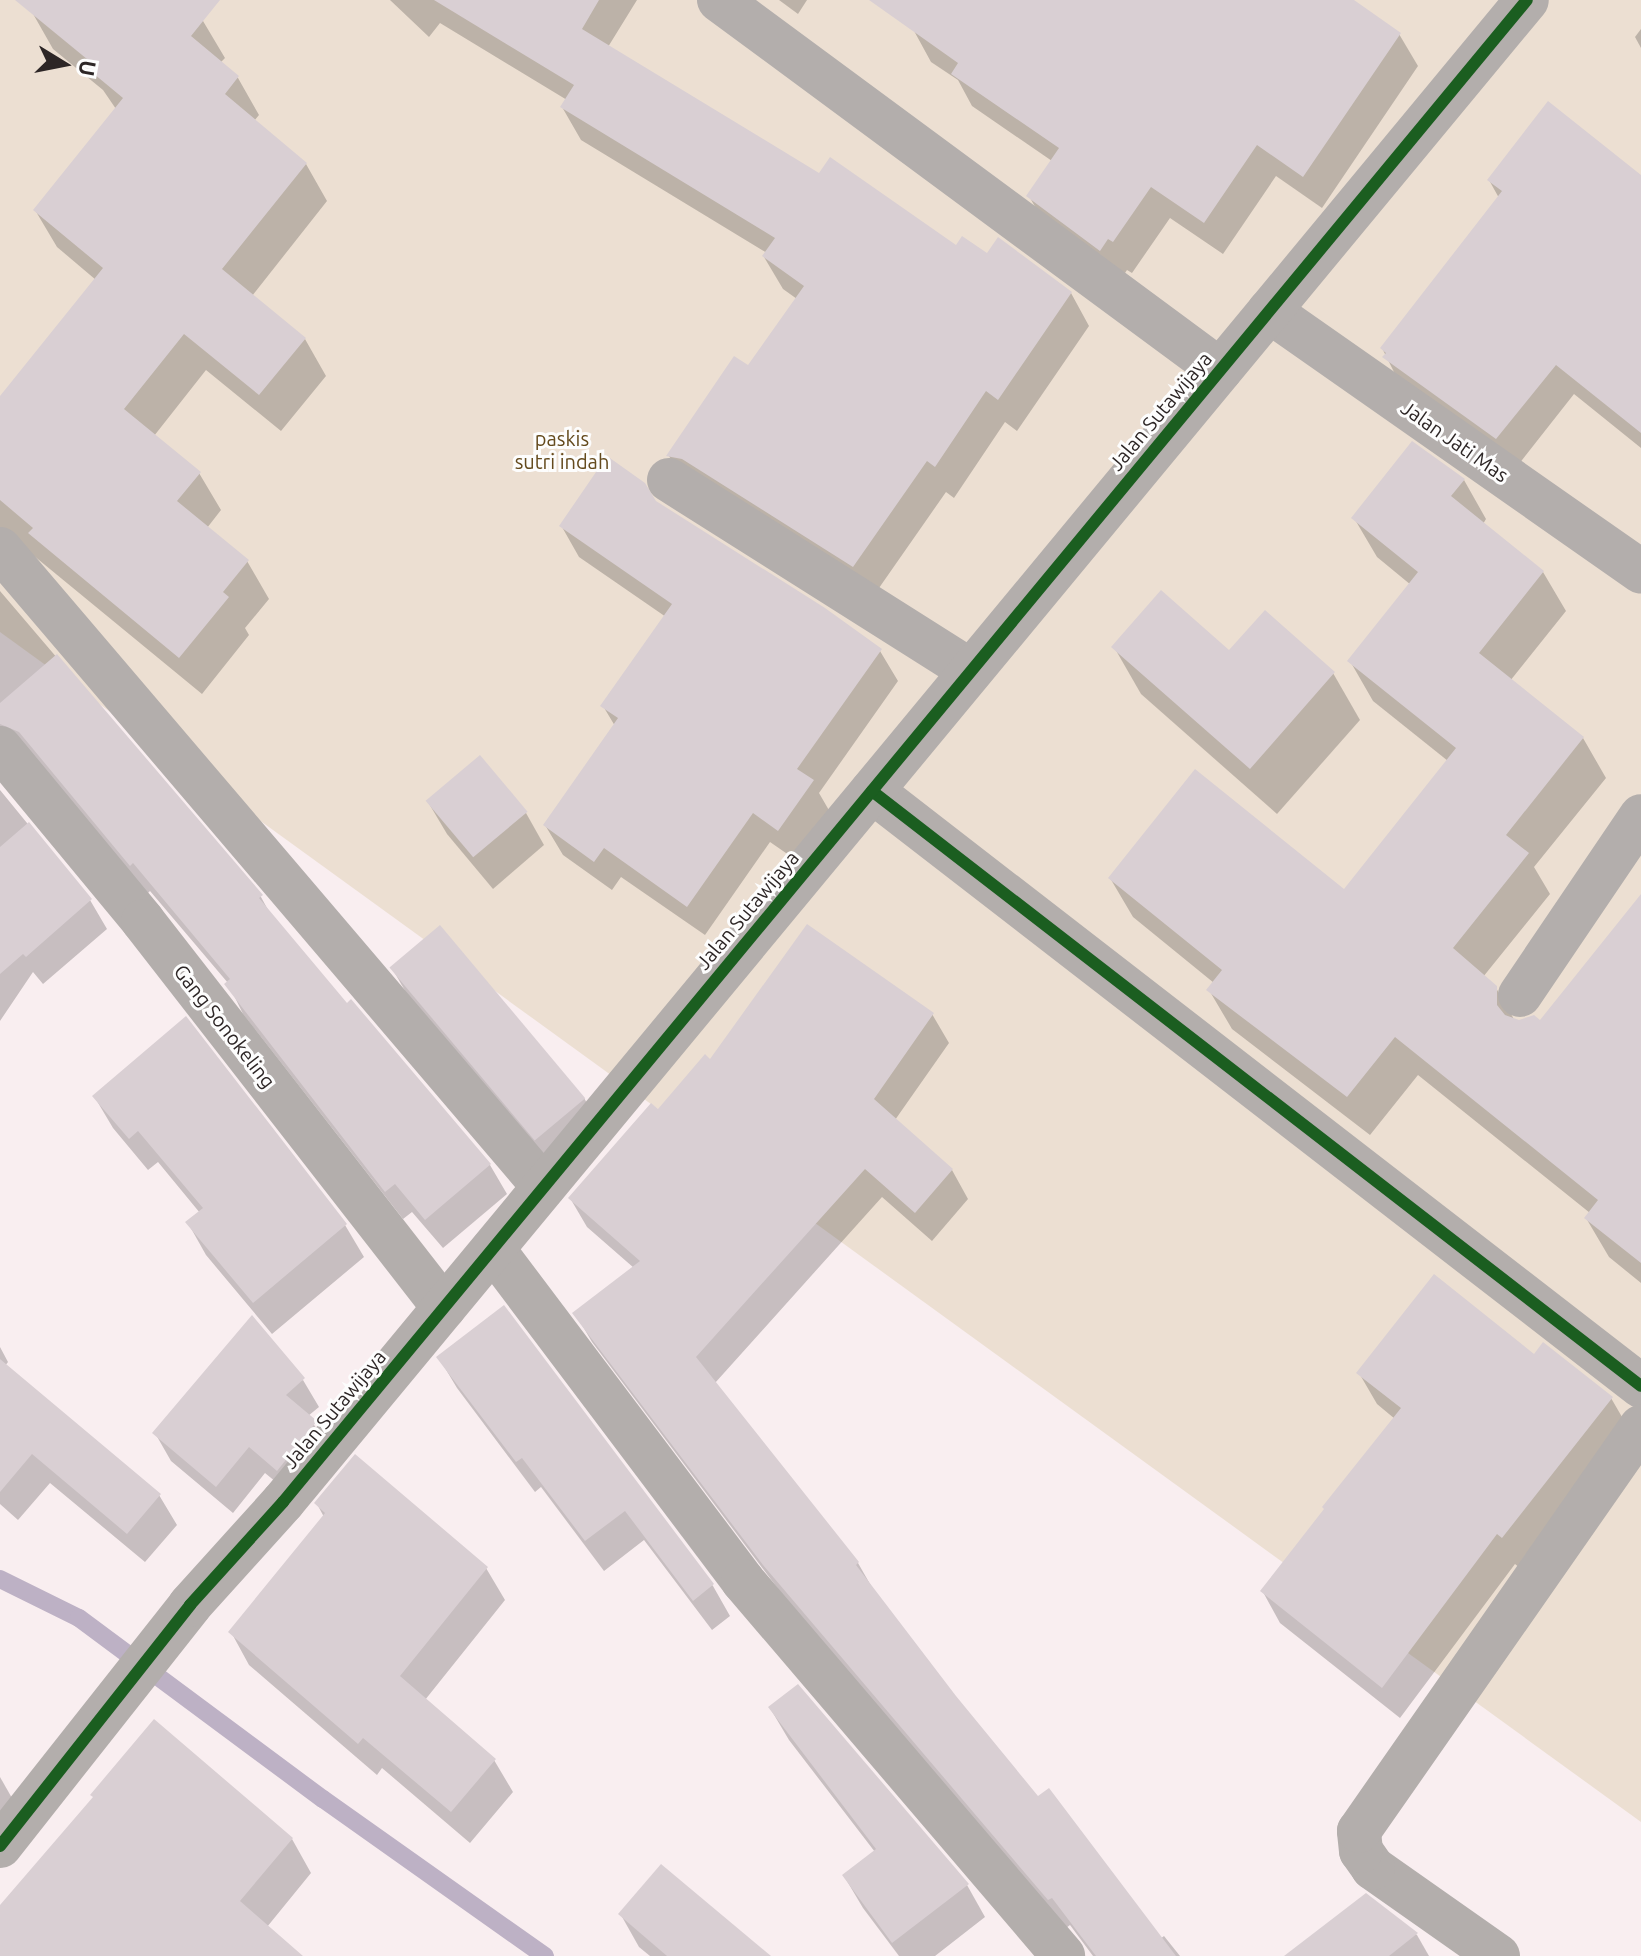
<!DOCTYPE html>
<style>
body{margin:0}
#map{position:relative;width:1641px;height:1956px;overflow:hidden;background:#f9eef0;font-family:Ubuntu,sans-serif}
div>[style]{position:absolute}
[style*='--x']{left:calc(var(--x)*1px);top:calc(var(--y)*1px);width:calc(var(--w)*1px);rotate:calc(var(--a)*1deg)}
.green>*{inset:0;background:#ecdfd2}
.shadow>*{inset:0;background:#0003}
.stream>*{height:18px;margin:-9px;padding:0 9px;transform-origin:9px;border-radius:9px;background:#bdb1c5}
.building>*{inset:0;background:#d9cfd3;transform-origin:0 0}
.minor>*{height:44px;margin:-22px;padding:0 22px;transform-origin:22px;border-radius:22px;background:#b3aeac}
.cycleway>*{height:12px;margin:-6px;padding:0 6px;transform-origin:6px;border-radius:6px;background:#1b5e20}
span{translate:-50% -50%;white-space:nowrap;text-align:center;line-height:1.15;-webkit-text-stroke:6px #fdfdfd;paint-order:stroke}
.street-label{font-size:20px;color:#2d2626}
.park-label{font-size:20px;color:#644a1d}
.north{position:absolute;left:24px;top:24px;width:80px;height:80px;-webkit-text-stroke:6px #fdfdfd;paint-order:stroke;rotate:100deg;font-size:22px;font-weight:700;line-height:32px;text-align:center;color:#2d2626}
.north::after{content:'';display:block;margin:auto;width:28px;height:36px;background:#2d2626;clip-path:polygon(50% 0,100% 100%,50% 72%,0 100%)}
</style>
<div id="map">
<div class="green">
<div style="clip-path:polygon(0 0,1641px 0,1641px 1822px,0 632px)"></div>
</div>
<div class="shadow">
<div style="clip-path:polygon(40px 0,178px 0,203px 21px,225px 58px,220px 63px,238px 78px,259px 115px,254px 121px,306px 164px,327px 201px,252px 296px,305px 339px,326px 376px,281px 431px,206px 370px,154px 436px,199px 473px,221px 510px,207px 528px,247px 561px,269px 599px,245px 628px,249px 635px,202px 694px,0 528px,0 399px,96px 280px,57px 247px,35px 210px,116px 109px,103px 90px,53px 49px,32px 12px)"></div>
<div style="clip-path:polygon(390px 0,637px 0,608px 47px,820px 176px,956px 248px,988px 256px,1071px 293px,1089px 326px,1017px 431px,1005px 422px,954px 498px,946px 492px,872px 598px,687px 488px,669px 456px,749px 368px,797px 299px,783px 289px,764px 257px,767px 253px,581px 140px,562px 107px,567px 100px,440px 23px,429px 37px)"></div>
<div style="clip-path:polygon(779px 0,807px 0,798px 14px)"></div>
<div style="clip-path:polygon(905px 0,1350px 0,1399px 34px,1418px 66px,1322px 208px,1276px 176px,1223px 254px,1170px 218px,1132px 273px,1127px 270px,1119px 282px,1047px 228px,1029px 196px,1052px 161px,972px 106px,958px 80px,931px 62px,913px 29px)"></div>
<div style="clip-path:polygon(1641px 29px,1641px 48px,1635px 37px)"></div>
<div style="clip-path:polygon(1641px 177px,1641px 448px,1574px 394px,1515px 469px,1402px 388px,1382px 348px,1499px 198px,1489px 180px)"></div>
<div style="clip-path:polygon(1464px 480px,1486px 519px,1483px 524px,1543px 572px,1566px 611px,1510px 681px,1583px 738px,1606px 778px,1534px 867px,1550px 894px,1483px 977px,1496px 988px,1515px 1021px,1540px 1023px,1641px 897px,1641px 1283px,1609px 1257px,1586px 1218px,1590px 1213px,1418px 1075px,1370px 1135px,1232px 1029px,1209px 990px,1214px 983px,1133px 917px,1110px 878px,1344px 892px,1448px 761px,1373px 701px,1350px 661px,1411px 585px,1377px 557px,1354px 518px)"></div>
<div style="clip-path:polygon(654px 503px,880px 651px,898px 681px,819px 793px,830px 812px,796px 860px,770px 842px,705px 935px,621px 877px,612px 890px,563px 855px,545px 825px,615px 726px,603px 706px,666px 617px,579px 557px,562px 527px)"></div>
<div style="clip-path:polygon(0 591px,261px 897px,273px 919px,347px 1006px,351px 1002px,490px 1165px,507px 1194px,443px 1248px,412px 1212px,403px 1219px,243px 1014px,228px 983px,150px 891px,148px 893px,0 759px)"></div>
<div style="clip-path:polygon(1114px 647px,1229px 653px,1333px 673px,1360px 720px,1277px 814px,1141px 694px)"></div>
<div style="clip-path:polygon(0 790px,90px 900px,107px 929px,43px 984px,33px 972px,0 1021px)"></div>
<div style="clip-path:polygon(428px 802px,526px 813px,544px 845px,493px 889px,447px 834px)"></div>
<div style="clip-path:polygon(392px 968px,584px 1098px,601px 1126px,561px 1175px,408px 996px)"></div>
<div style="clip-path:polygon(932px 1014px,949px 1043px,895px 1120px,952px 1170px,968px 1199px,932px 1241px,882px 1197px,715px 1383px,858px 1563px,874px 1591px,954px 1698px,1038px 1799px,1160px 1939px,1164px 1936px,1180px 1956px,1093px 1956px,1070px 1925px,1066px 1928px,782px 1594px,592px 1342px,575px 1313px,634px 1268px,587px 1227px,570px 1198px,710px 1062px)"></div>
<div style="clip-path:polygon(94px 1096px,345px 1225px,364px 1257px,272px 1334px,206px 1255px,188px 1223px,200px 1213px,158px 1162px,148px 1170px,113px 1128px)"></div>
<div style="clip-path:polygon(503px 1308px,713px 1586px,730px 1616px,712px 1630px,644px 1540px,604px 1571px,541px 1487px,535px 1492px,457px 1388px,439px 1358px)"></div>
<div style="clip-path:polygon(0 1347px,8px 1362px,5px 1366px,159px 1495px,177px 1525px,145px 1562px,50px 1483px,18px 1520px,0 1504px)"></div>
<div style="clip-path:polygon(1534px 1357px,1611px 1398px,1629px 1429px,1520px 1568px,1515px 1564px,1400px 1718px,1280px 1623px,1263px 1592px,1395px 1419px,1377px 1404px,1359px 1373px)"></div>
<div style="clip-path:polygon(303px 1380px,319px 1407px,308px 1416px,331px 1450px,293px 1496px,265px 1473px,233px 1513px,171px 1461px,155px 1433px)"></div>
<div style="clip-path:polygon(317px 1504px,486px 1568px,505px 1600px,425px 1700px,494px 1760px,513px 1792px,470px 1843px,382px 1768px,377px 1775px,249px 1665px,231px 1632px,324px 1517px)"></div>
<div style="clip-path:polygon(770px 1708px,967px 1885px,985px 1917px,935px 1956px,899px 1956px,863px 1908px,844px 1876px,875px 1852px,789px 1740px)"></div>
<div style="clip-path:polygon(0 1777px,12px 1798px,0 1813px)"></div>
<div style="clip-path:polygon(292px 1839px,311px 1873px,267px 1927px,300px 1956px,0 1956px,0 1908px)"></div>
<div style="clip-path:polygon(1366px 1896px,1417px 1935px,1429px 1956px,1288px 1956px)"></div>
<div style="clip-path:polygon(621px 1915px,757px 1956px,650px 1956px,639px 1947px)"></div>
</div>
<div class="stream">
<div style="--x:0;--y:1579;--w:88;--a:26.3"></div>
<div style="--x:79;--y:1618;--w:304;--a:36.6"></div>
<div style="--x:323;--y:1799;--w:272;--a:35.3"></div>
</div>
<div class="building">
<div style="clip-path:polygon(15px 0,220px 0,191px 36px,239px 76px,225px 94px,307px 163px,222px 269px,306px 338px,259px 395px,184px 334px,124px 409px,201px 472px,177px 501px,249px 560px,223px 592px,229px 597px,179px 658px,28px 533px,33px 528px,0 500px,0 396px,103px 268px,33px 210px,123px 98px,88px 69px,93px 64px)"></div>
<div style="clip-path:polygon(434px 0,599px 0,582px 29px,819px 173px,830px 157px,956px 245px,962px 236px,987px 253px,998px 237px,1072px 292px,998px 400px,986px 391px,935px 467px,927px 461px,853px 567px,682px 459px,666px 456px,734px 356px,748px 365px,804px 286px,762px 256px,775px 238px,560px 107px,574px 85px)"></div>
<div style="clip-path:polygon(869px 0,1354px 0,1401px 33px,1303px 177px,1257px 145px,1204px 223px,1151px 187px,1113px 242px,1108px 239px,1100px 251px,1026px 196px,1059px 148px,951px 74px,958px 63px)"></div>
<div style="clip-path:polygon(1548px 101px,1641px 175px,1641px 433px,1556px 365px,1496px 439px,1382px 357px,1386px 353px,1380px 348px,1502px 191px,1487px 180px)"></div>
<div style="clip-path:polygon(1412px 441px,1465px 479px,1451px 496px,1544px 571px,1479px 653px,1584px 737px,1506px 835px,1529px 853px,1453px 948px,1497px 986px,1497px 1005px,1505px 1015px,1519px 1020px,1534px 1015px,1540px 1020px,1641px 894px,1641px 1263px,1584px 1218px,1598px 1200px,1395px 1037px,1347px 1097px,1206px 990px,1222px 970px,1108px 878px,1195px 769px,1344px 889px,1456px 748px,1347px 661px,1418px 572px,1351px 518px)"></div>
<div style="clip-path:polygon(607px 456px,645px 483px,656px 501px,825px 608px,882px 649px,797px 769px,814px 780px,778px 831px,753px 813px,687px 907px,604px 848px,594px 862px,543px 825px,618px 718px,600px 706px,672px 604px,559px 526px)"></div>
<div style="clip-path:polygon(1161px 590px,1229px 650px,1265px 610px,1335px 672px,1250px 769px,1111px 647px)"></div>
<div style="clip-path:polygon(57px 654px,263px 895px,259px 898px,347px 1003px,351px 999px,491px 1164px,425px 1220px,395px 1184px,385px 1192px,224px 984px,230px 979px,133px 863px,130px 866px,19px 732px,0 724px,0 703px)"></div>
<div style="left:480px;top:755px;width:74px;height:71px;rotate:50deg"></div>
<div style="clip-path:polygon(29px 822px,92px 899px,26px 957px,23px 954px,0 974px,0 847px)"></div>
<div style="clip-path:polygon(807px 924px,934px 1013px,874px 1099px,953px 1169px,915px 1213px,865px 1169px,696px 1357px,859px 1562px,856px 1565px,956px 1696px,1038px 1796px,1049px 1788px,1176px 1956px,1096px 1956px,1052px 1898px,1048px 1900px,763px 1565px,572px 1313px,640px 1261px,568px 1198px,651px 1103px,658px 1109px,705px 1054px,710px 1059px)"></div>
<div style="left:440px;top:925px;width:226px;height:66px;rotate:50deg"></div>
<div style="clip-path:polygon(186px 1016px,347px 1224px,253px 1303px,185px 1222px,203px 1208px,138px 1131px,129px 1139px,92px 1096px)"></div>
<div style="clip-path:polygon(1434px 1274px,1534px 1354px,1543px 1342px,1613px 1397px,1502px 1538px,1497px 1534px,1382px 1688px,1260px 1591px,1324px 1509px,1322px 1507px,1401px 1408px,1356px 1373px)"></div>
<div style="clip-path:polygon(504px 1305px,714px 1584px,693px 1601px,625px 1511px,585px 1541px,522px 1458px,516px 1462px,436px 1357px)"></div>
<div style="clip-path:polygon(252px 1315px,305px 1378px,286px 1395px,317px 1421px,277px 1471px,249px 1447px,216px 1487px,152px 1433px)"></div>
<div style="clip-path:polygon(0 1359px,161px 1494px,127px 1534px,32px 1454px,0 1492px)"></div>
<div style="clip-path:polygon(355px 1454px,488px 1567px,400px 1676px,496px 1759px,451px 1812px,363px 1738px,358px 1744px,228px 1632px,325px 1513px,314px 1503px)"></div>
<div style="clip-path:polygon(798px 1684px,969px 1884px,892px 1943px,842px 1875px,876px 1849px,768px 1707px)"></div>
<div style="clip-path:polygon(154px 1719px,293px 1838px,240px 1901px,303px 1956px,0 1956px,0 1905px,93px 1797px,90px 1795px)"></div>
<div style="clip-path:polygon(661px 1864px,771px 1956px,667px 1956px,618px 1914px)"></div>
<div style="clip-path:polygon(1366px 1893px,1418px 1933px,1389px 1956px,1284px 1956px)"></div>
</div>
<div class="minor">
<div style="--x:719;--y:0;--w:623;--a:36.45"></div>
<div style="--x:1269;--y:311;--w:454;--a:35"></div>
<div style="--x:669;--y:480;--w:357;--a:32.3"></div>
<div style="--x:0;--y:549;--w:838;--a:49.55"></div>
<div style="--x:0;--y:748;--w:224;--a:50.4"></div>
<div style="--x:143;--y:921;--w:490;--a:52.1"></div>
<div style="--x:872;--y:791;--w:972;--a:37.73"></div>
<div style="--x:1520;--y:995;--w:216;--a:-55.9"></div>
<div style="--x:493;--y:1249;--w:416;--a:53"></div>
<div style="--x:743;--y:1581;--w:493;--a:49.5"></div>
<div style="--x:0;--y:1846;--w:307;--a:-51.7"></div>
<div style="--x:190;--y:1605;--w:139;--a:-47.9"></div>
<div style="--x:283;--y:1502;--w:1950;--a:-50.37"></div>
<div style="--x:1498;--y:1956;--w:153;--a:-144.9"></div>
<div style="--x:1373;--y:1868;--w:21;--a:-125"></div>
<div style="--x:1361;--y:1851;--w:20;--a:-96"></div>
<div style="--x:1359;--y:1831;--w:493;--a:-55.1"></div>
</div>
<div class="cycleway">
<div style="--x:872;--y:791;--w:972;--a:37.73"></div>
<div style="--x:0;--y:1846;--w:307;--a:-51.7"></div>
<div style="--x:190;--y:1605;--w:139;--a:-47.9"></div>
<div style="--x:283;--y:1502;--w:1950;--a:-50.37"></div>
</div>
<div class="street-label">
<span style="left:1160px;top:411px;rotate:-50deg">Jalan Sutawijaya</span>
<span style="left:1455px;top:441px;rotate:35deg">Jalan Jati Mas</span>
<span style="left:747px;top:910px;rotate:-50deg">Jalan Sutawijaya</span>
<span style="left:225px;top:1026px;rotate:52deg">Gang Sonokeling</span>
<span style="left:334px;top:1409px;rotate:-50deg">Jalan Sutawijaya</span>
</div>
<div class="park-label">
<span style="left:562px;top:450px">paskis<br>sutri indah</span>
</div>
<div class="north">U</div>
</div>
